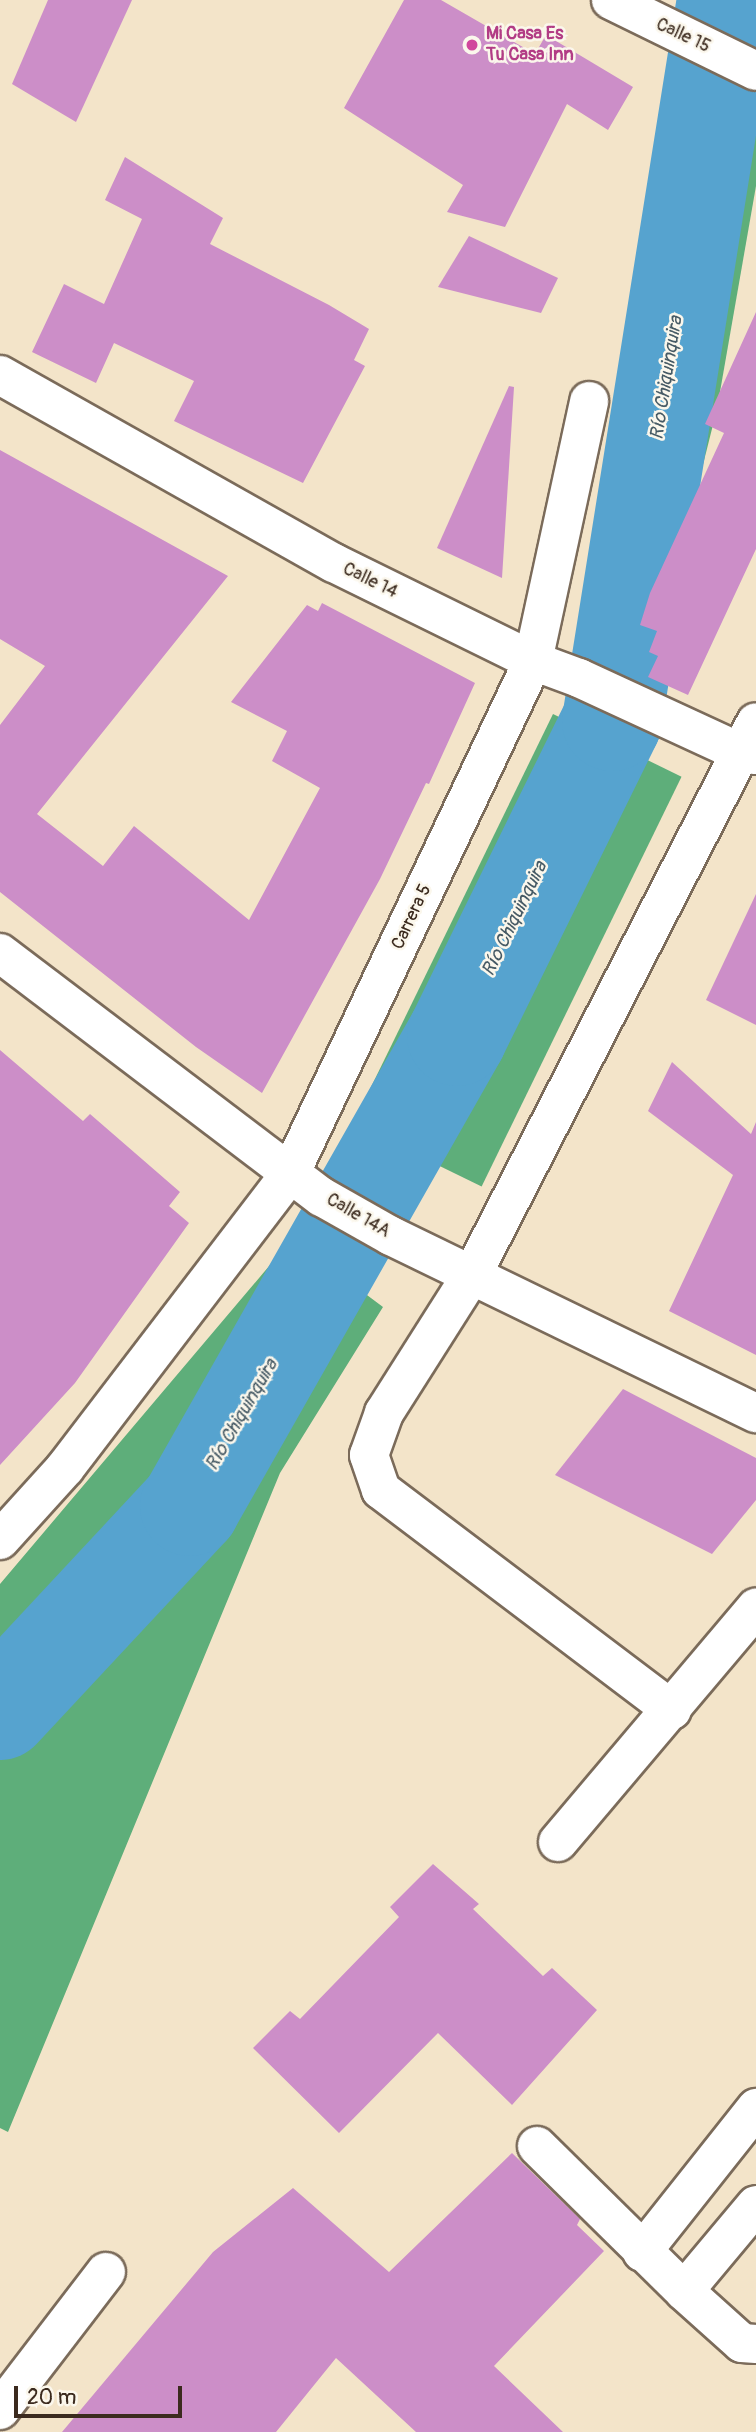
<!DOCTYPE html>
<meta charset="utf-8">
<style>
body{margin:0}
#map{position:relative;width:756px;height:2432px;overflow:hidden;background:#f3e4c9;font-family:Pangolin,sans-serif}
div>[style]{position:absolute}
[style*='--x']{left:calc(var(--x)*1px);top:calc(var(--y)*1px);width:calc(var(--w)*1px);rotate:calc(var(--a)*1deg)}
.forest>*{inset:0;background:#5eae7a;transform-origin:0 0}
.river>*{height:100px;margin:-50px;padding:0 50px;transform-origin:50px;border-radius:50px;background:#56a3cf}
.building>*{inset:0;background:#cc8ec8}
.roads{filter:drop-shadow(2px 0 #7b6b5a) drop-shadow(-2px 0 #7b6b5a) drop-shadow(0 2px #7b6b5a) drop-shadow(0 -2px #7b6b5a)}
.street>*{height:38px;margin:-19px;padding:0 19px;transform-origin:19px;border-radius:19px;background:#fff}
.dots>*{width:19px;height:19px;translate:-50% -50%;box-sizing:border-box;border:4px solid #fbf7ec;border-radius:50%}
span{translate:-50% -50%;white-space:nowrap;text-align:center;line-height:1.15;-webkit-text-stroke:5px #fbf7ec;paint-order:stroke}
.hotel-label{font-size:18px;color:#b23c85;font-weight:700}
.left{translate:0 -50%;text-align:left}
.street-label{font-size:18px;color:#3b2a1e}
.water-label{font-size:19px;color:#465a65;font-style:italic}
.scale{position:absolute;left:14px;top:2386px;width:168px;height:32px;box-sizing:border-box;border:4px solid #3b2a1e;border-top:0;padding-left:9px;font-size:21px;line-height:24px;white-space:nowrap;color:#3b2a1e;-webkit-text-stroke:5px #fbf7ec;paint-order:stroke}
</style>
<div id="map">
<div class="forest">
<div style="clip-path:polygon(667px 85px,756px 134px,756px 186px,717px 409px,655px 655px,579px 629px)"></div>
<div style="left:553px;top:714px;width:143px;height:456px;rotate:26deg"></div>
<div style="clip-path:polygon(292px 1239px,383px 1307px,280px 1473px,8px 2132px,0 2128px,0 1584px)"></div>
</div>
<div class="river">
<div style="--x:0;--y:1710;--w:279;--a:-47"></div>
<div style="--x:190;--y:1506;--w:541;--a:-60.4"></div>
<div style="--x:457;--y:1036;--w:351;--a:-63.8"></div>
<div style="--x:612;--y:721;--w:730;--a:-80.94"></div>
</div>
<div class="building">
<div style="clip-path:polygon(48px 0,132px 0,76px 122px,12px 84px)"></div>
<div style="clip-path:polygon(404px 0,441px 0,535px 54px,546px 35px,633px 87px,608px 130px,567px 104px,505px 227px,447px 212px,463px 185px,344px 108px)"></div>
<div style="clip-path:polygon(125px 157px,223px 218px,210px 244px,329px 305px,369px 329px,354px 360px,365px 366px,303px 483px,174px 421px,194px 381px,114px 343px,96px 383px,32px 352px,64px 284px,104px 304px,142px 219px,105px 200px)"></div>
<div style="clip-path:polygon(469px 236px,558px 278px,541px 313px,438px 287px)"></div>
<div style="clip-path:polygon(756px 312px,756px 549px,688px 695px,648px 677px,658px 656px,649px 652px,657px 631px,640px 625px,650px 593px,724px 433px,705px 424px)"></div>
<div style="clip-path:polygon(509px 386px,514px 387px,502px 578px,437px 548px)"></div>
<div style="clip-path:polygon(0 450px,228px 576px,37px 814px,103px 866px,134px 826px,249px 920px,320px 788px,272px 761px,287px 731px,231px 702px,307px 605px,318px 611px,322px 603px,475px 683px,429px 784px,426px 783px,380px 879px,262px 1093px,196px 1047px,0 892px,0 725px,45px 666px,0 639px)"></div>
<div style="clip-path:polygon(756px 894px,756px 1025px,706px 1000px)"></div>
<div style="clip-path:polygon(0 1050px,83px 1121px,90px 1114px,180px 1192px,169px 1206px,189px 1223px,75px 1383px,0 1465px)"></div>
<div style="clip-path:polygon(672px 1062px,751px 1134px,756px 1122px,756px 1355px,669px 1311px,733px 1175px,648px 1111px)"></div>
<div style="clip-path:polygon(623px 1389px,756px 1458px,756px 1500px,712px 1554px,555px 1475px)"></div>
<div style="clip-path:polygon(433px 1864px,479px 1904px,473px 1909px,543px 1976px,552px 1968px,597px 2010px,512px 2105px,438px 2033px,339px 2133px,253px 2048px,290px 2011px,300px 2019px,399px 1917px,390px 1907px)"></div>
<div style="clip-path:polygon(512px 2153px,580px 2219px,577px 2225px,604px 2251px,494px 2366px,563px 2432px,416px 2432px,336px 2358px,276px 2432px,62px 2432px,213px 2252px,293px 2188px,389px 2272px)"></div>
</div>
<div class="roads">
<div class="street">
<div style="--x:611;--y:0;--w:161;--a:26.1"></div>
<div style="--x:0;--y:375;--w:383;--a:29.4"></div>
<div style="--x:334;--y:563;--w:222;--a:26.2"></div>
<div style="--x:533;--y:661;--w:49;--a:20.3"></div>
<div style="--x:579;--y:678;--w:179;--a:24.8"></div>
<div style="--x:741;--y:753;--w:15;--a:8"></div>
<div style="--x:0;--y:953;--w:404;--a:37.2"></div>
<div style="--x:322;--y:1197;--w:79;--a:29.5"></div>
<div style="--x:391;--y:1236;--w:406;--a:25.9"></div>
<div style="--x:0;--y:1540;--w:97;--a:-47.9"></div>
<div style="--x:65;--y:1468;--w:370;--a:-52.6"></div>
<div style="--x:290;--y:1174;--w:568;--a:-64.65"></div>
<div style="--x:533;--y:661;--w:266;--a:-77.8"></div>
<div style="--x:672;--y:1710;--w:365;--a:-142.9"></div>
<div style="--x:381;--y:1490;--w:37;--a:-109"></div>
<div style="--x:369;--y:1455;--w:45;--a:-70.3"></div>
<div style="--x:384;--y:1413;--w:166;--a:-57.6"></div>
<div style="--x:473;--y:1273;--w:619;--a:-62.81"></div>
<div style="--x:558;--y:1842;--w:307;--a:-49.8"></div>
<div style="--x:537;--y:2146;--w:206;--a:44.6"></div>
<div style="--x:684;--y:2291;--w:78;--a:41.9"></div>
<div style="--x:742;--y:2343;--w:14;--a:4"></div>
<div style="--x:642;--y:2252;--w:184;--a:-51.6"></div>
<div style="--x:684;--y:2291;--w:112;--a:-50.1"></div>
<div style="--x:0;--y:2410;--w:174;--a:-52.5"></div>
</div>
</div>
<div class="dots">
<div style="left:472px;top:45px;background:#d1479c"></div>
</div>
<div class="hotel-label">
<span class="left" style="left:486px;top:45px">Mi Casa Es<br>Tu Casa Inn</span>
</div>
<div class="street-label">
<span style="left:683px;top:36px;rotate:25deg">Calle 15</span>
<span style="left:370px;top:581px;rotate:26deg">Calle 14</span>
<span style="left:412px;top:917px;rotate:-65deg">Carrera 5</span>
<span style="left:358px;top:1216px;rotate:30deg">Calle 14A</span>
</div>
<div class="water-label">
<span style="left:667px;top:378px;rotate:-81deg">Río Chiquinquira</span>
<span style="left:515px;top:919px;rotate:-64deg">Río Chiquinquira</span>
<span style="left:242px;top:1415px;rotate:-60deg">Río Chiquinquira</span>
</div>
<div class="scale">20 m</div>
</div>
